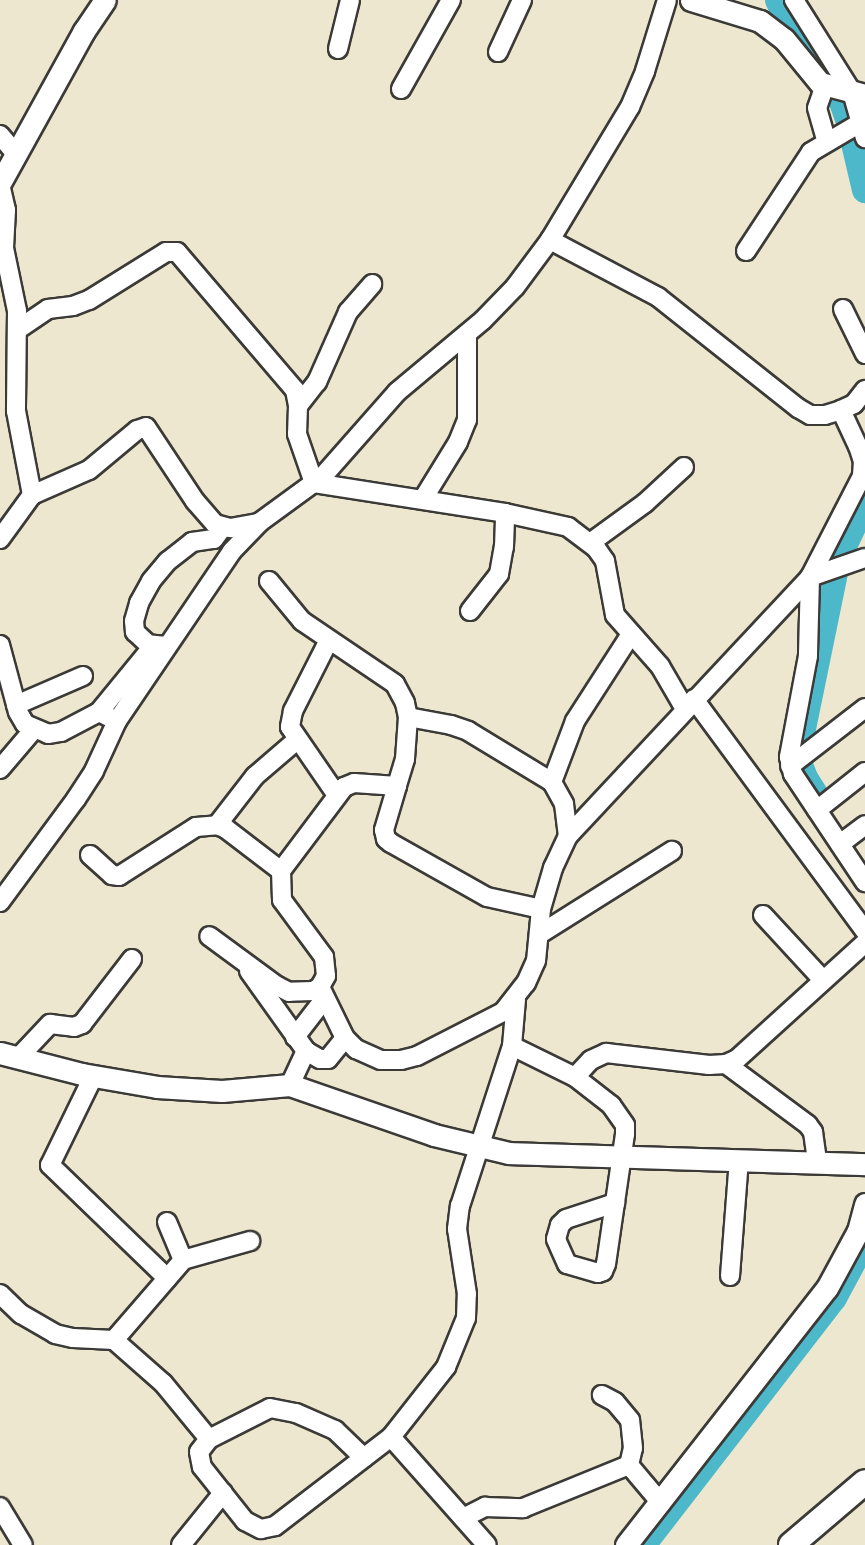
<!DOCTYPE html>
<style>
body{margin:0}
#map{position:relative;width:865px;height:1545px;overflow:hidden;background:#ece7ce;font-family:"IM FELL Great Primer",serif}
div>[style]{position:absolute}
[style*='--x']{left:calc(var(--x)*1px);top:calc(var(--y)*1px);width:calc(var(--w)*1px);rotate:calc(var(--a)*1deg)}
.river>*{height:26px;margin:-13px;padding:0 13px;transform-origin:13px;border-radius:13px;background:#4db8c9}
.roads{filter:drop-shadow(2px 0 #3b3a37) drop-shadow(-2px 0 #3b3a37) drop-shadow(0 2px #3b3a37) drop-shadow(0 -2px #3b3a37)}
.minor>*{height:18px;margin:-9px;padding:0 9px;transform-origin:9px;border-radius:9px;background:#fff}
.tertiary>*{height:21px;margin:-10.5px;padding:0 10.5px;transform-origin:10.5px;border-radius:10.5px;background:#fff}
.secondary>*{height:24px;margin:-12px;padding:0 12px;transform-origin:12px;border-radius:12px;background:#fff}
span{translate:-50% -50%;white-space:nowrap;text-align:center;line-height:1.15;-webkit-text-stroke:6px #f6f6f2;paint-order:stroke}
</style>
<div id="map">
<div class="river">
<div style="--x:778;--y:0;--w:43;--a:65.2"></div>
<div style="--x:796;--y:39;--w:53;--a:45.8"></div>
<div style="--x:833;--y:77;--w:48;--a:70.4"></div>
<div style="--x:849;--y:122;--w:70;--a:76.8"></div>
<div style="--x:820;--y:802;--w:26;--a:-122"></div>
<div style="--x:806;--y:780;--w:24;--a:-112"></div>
<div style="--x:797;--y:758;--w:203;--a:-78.4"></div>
<div style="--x:838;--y:559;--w:63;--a:-64.7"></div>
<div style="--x:643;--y:1545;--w:312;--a:-52.3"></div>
<div style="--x:834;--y:1298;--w:66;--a:-61.9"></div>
</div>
<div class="roads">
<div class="minor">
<div style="--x:794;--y:0;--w:109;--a:57.8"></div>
<div style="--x:852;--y:92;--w:48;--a:74.2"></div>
<div style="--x:338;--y:49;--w:50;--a:-76.2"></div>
<div style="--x:498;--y:52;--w:57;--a:-65.2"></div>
<div style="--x:825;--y:85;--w:24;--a:109"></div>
<div style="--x:817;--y:108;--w:33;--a:74"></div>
<div style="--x:401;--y:89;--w:102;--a:-60.7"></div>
<div style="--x:0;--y:135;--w:25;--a:50"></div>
<div style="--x:0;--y:184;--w:27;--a:77"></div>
<div style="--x:6;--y:210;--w:38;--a:93"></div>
<div style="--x:4;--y:248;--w:64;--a:78.3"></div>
<div style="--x:17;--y:311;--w:100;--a:90.6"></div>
<div style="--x:16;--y:411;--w:86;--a:79.2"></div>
<div style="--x:550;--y:240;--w:122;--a:27.8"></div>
<div style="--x:658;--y:297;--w:179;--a:38.4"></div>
<div style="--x:798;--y:408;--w:14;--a:30"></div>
<div style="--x:810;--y:415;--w:15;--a:0"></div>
<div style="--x:825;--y:415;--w:17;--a:-17"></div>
<div style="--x:841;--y:410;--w:14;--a:-25"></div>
<div style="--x:854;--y:404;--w:18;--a:-52"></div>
<div style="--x:746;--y:251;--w:118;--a:-56.7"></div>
<div style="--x:811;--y:152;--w:57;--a:-30.6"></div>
<div style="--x:843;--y:309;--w:50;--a:63.9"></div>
<div style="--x:17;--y:330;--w:37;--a:-34"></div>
<div style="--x:48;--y:309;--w:25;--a:-7"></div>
<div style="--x:73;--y:306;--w:17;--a:-21"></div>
<div style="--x:89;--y:300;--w:91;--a:-31.9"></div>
<div style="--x:166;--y:252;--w:11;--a:0"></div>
<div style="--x:177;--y:252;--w:182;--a:49.5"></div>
<div style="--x:295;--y:390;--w:16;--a:79"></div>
<div style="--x:298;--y:406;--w:28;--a:92"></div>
<div style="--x:297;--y:434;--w:52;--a:70.9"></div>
<div style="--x:314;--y:483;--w:193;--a:8.9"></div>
<div style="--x:505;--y:513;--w:65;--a:12.5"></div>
<div style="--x:568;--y:527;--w:35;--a:37"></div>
<div style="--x:596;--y:548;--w:16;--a:55"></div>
<div style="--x:605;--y:561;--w:55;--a:79.5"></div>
<div style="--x:615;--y:615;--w:68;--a:48.6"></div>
<div style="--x:660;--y:666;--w:50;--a:59.8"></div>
<div style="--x:298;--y:406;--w:31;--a:-52"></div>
<div style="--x:317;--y:382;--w:77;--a:-66.1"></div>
<div style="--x:348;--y:312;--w:37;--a:-49"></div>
<div style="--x:841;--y:410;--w:40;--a:65"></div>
<div style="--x:858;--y:446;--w:16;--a:72"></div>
<div style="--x:863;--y:461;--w:15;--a:94"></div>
<div style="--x:862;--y:476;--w:114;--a:117.2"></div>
<div style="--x:810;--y:577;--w:79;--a:91.5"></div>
<div style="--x:808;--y:656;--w:103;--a:100.7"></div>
<div style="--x:789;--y:757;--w:17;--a:77"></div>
<div style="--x:793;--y:774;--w:130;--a:56.3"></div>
<div style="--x:423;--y:499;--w:67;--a:-58.4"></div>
<div style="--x:458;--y:442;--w:24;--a:-68"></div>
<div style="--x:467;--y:420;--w:86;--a:-90"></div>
<div style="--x:0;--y:539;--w:54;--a:-54"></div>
<div style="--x:32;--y:495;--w:62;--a:-23.7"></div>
<div style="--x:89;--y:470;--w:62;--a:-39.8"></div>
<div style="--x:137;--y:430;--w:9;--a:-18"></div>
<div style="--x:146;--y:427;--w:89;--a:56.5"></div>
<div style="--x:195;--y:501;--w:30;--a:49"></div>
<div style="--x:215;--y:524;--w:16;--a:15"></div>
<div style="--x:230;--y:528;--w:28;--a:-10"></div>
<div style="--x:590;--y:543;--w:68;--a:-36"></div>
<div style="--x:645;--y:503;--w:53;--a:-42.7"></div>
<div style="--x:269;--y:581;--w:52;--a:50.5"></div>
<div style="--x:302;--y:621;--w:112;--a:34.1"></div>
<div style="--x:395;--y:684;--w:21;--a:62"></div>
<div style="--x:405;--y:703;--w:14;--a:78"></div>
<div style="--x:408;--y:717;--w:42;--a:94.1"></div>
<div style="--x:405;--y:759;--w:28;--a:107"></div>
<div style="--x:397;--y:786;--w:43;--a:-176"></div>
<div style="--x:354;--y:783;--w:11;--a:158"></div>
<div style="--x:344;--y:787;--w:105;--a:126.9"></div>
<div style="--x:470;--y:611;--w:47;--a:-51.9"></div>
<div style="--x:499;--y:574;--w:27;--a:-80"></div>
<div style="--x:504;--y:547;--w:34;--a:-88"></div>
<div style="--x:329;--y:640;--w:80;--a:116.9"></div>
<div style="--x:293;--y:711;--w:16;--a:101"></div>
<div style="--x:290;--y:727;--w:81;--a:55.5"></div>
<div style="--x:0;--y:645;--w:69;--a:75"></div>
<div style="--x:18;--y:712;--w:14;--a:60"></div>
<div style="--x:25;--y:724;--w:25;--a:23"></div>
<div style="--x:48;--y:734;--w:13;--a:-9"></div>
<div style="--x:61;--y:732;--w:43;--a:-27.8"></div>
<div style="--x:99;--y:712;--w:20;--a:27"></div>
<div style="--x:166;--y:646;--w:18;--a:-174"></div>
<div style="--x:148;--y:644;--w:18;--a:-137"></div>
<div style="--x:135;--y:632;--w:11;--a:-95"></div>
<div style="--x:134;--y:621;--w:19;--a:-74"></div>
<div style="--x:139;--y:603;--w:25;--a:-61"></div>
<div style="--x:151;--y:581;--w:26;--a:-50"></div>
<div style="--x:168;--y:561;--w:31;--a:-38"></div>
<div style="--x:192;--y:542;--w:22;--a:-8"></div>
<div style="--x:214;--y:539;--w:14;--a:-54"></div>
<div style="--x:694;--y:699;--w:288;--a:53.6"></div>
<div style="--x:16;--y:705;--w:73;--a:-23.4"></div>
<div style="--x:99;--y:712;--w:85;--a:-50.7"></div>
<div style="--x:408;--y:717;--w:44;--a:10.5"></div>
<div style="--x:451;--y:725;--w:18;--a:19"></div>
<div style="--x:468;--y:731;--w:98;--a:31.3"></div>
<div style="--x:552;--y:782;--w:25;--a:61"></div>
<div style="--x:564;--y:804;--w:32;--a:83"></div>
<div style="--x:790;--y:766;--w:95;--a:-37.7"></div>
<div style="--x:0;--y:769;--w:52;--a:-49.6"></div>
<div style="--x:552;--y:782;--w:65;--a:-69.3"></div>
<div style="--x:575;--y:721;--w:103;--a:-57.2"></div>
<div style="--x:397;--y:786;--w:46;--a:106.5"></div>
<div style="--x:384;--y:830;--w:9;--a:77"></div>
<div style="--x:386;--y:839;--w:6;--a:39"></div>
<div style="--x:391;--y:843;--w:110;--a:29.4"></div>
<div style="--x:487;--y:897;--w:55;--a:12.5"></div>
<div style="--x:817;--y:810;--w:61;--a:-38.4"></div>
<div style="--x:217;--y:825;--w:62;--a:-52.2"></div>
<div style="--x:255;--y:776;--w:55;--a:-40.6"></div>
<div style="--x:840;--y:844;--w:31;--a:-37"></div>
<div style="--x:90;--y:855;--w:30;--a:42"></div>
<div style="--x:112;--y:875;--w:7;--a:8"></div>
<div style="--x:119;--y:876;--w:91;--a:-32.5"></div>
<div style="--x:196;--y:827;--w:21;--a:-5"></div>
<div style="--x:217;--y:825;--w:9;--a:21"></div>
<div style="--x:225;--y:828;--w:71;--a:37.5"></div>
<div style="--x:281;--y:871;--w:29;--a:88"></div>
<div style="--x:282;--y:900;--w:71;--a:53.6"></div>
<div style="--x:324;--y:957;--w:19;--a:84"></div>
<div style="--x:326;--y:976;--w:13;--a:119"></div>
<div style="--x:320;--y:987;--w:8;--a:150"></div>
<div style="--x:313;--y:991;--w:24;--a:178"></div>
<div style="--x:289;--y:992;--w:13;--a:-153"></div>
<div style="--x:277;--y:986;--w:84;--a:-143.7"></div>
<div style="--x:0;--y:902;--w:128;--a:-53.6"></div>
<div style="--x:76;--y:799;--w:33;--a:-57"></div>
<div style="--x:94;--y:771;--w:55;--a:-65.3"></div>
<div style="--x:117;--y:721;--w:205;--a:-55.9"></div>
<div style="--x:232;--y:551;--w:40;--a:-46"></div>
<div style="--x:260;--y:522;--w:78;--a:-36.1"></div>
<div style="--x:323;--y:476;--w:112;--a:-48.6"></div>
<div style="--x:397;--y:392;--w:112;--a:-39.9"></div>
<div style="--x:483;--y:320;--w:46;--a:-45.9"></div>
<div style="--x:515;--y:287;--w:59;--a:-53.3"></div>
<div style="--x:550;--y:240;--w:155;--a:-59"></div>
<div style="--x:630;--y:107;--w:39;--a:-67"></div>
<div style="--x:645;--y:71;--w:74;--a:-72.8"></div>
<div style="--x:763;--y:915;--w:88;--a:47.3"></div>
<div style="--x:540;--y:934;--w:156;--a:-32.2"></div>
<div style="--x:249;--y:971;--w:98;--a:54.5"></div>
<div style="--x:320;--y:987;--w:57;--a:63.9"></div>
<div style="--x:345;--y:1038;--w:16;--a:45"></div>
<div style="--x:356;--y:1049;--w:27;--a:24"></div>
<div style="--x:381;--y:1060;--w:20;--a:0"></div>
<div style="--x:401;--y:1060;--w:16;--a:-14"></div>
<div style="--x:417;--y:1056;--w:97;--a:-27.1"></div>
<div style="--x:503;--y:1012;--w:37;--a:-52"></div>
<div style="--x:526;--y:983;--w:24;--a:-66"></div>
<div style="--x:536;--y:961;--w:52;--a:-84.5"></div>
<div style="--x:541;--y:909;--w:43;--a:-73.7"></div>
<div style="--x:553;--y:868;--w:35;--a:-65"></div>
<div style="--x:568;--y:836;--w:354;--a:-46.9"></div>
<div style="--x:810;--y:577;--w:58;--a:-19.1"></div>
<div style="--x:295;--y:1037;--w:49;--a:-52.4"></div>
<div style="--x:512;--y:1046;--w:70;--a:26.2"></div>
<div style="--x:575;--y:1077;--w:46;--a:37.9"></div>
<div style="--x:611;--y:1105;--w:24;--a:55"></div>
<div style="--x:625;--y:1125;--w:9;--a:90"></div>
<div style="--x:625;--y:1134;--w:131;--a:98.3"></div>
<div style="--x:606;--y:1264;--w:8;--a:113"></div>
<div style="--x:603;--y:1271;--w:5;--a:158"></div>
<div style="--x:598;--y:1273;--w:32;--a:-164"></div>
<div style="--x:567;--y:1264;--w:27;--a:-114"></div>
<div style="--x:556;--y:1239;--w:15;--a:-74"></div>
<div style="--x:560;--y:1225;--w:8;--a:-45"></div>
<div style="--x:566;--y:1219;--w:52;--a:-18.1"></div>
<div style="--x:18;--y:1058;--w:47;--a:-46.7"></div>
<div style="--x:50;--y:1024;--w:24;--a:7"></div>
<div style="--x:74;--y:1027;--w:9;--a:-21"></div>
<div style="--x:82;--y:1024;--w:82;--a:-52.4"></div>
<div style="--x:726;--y:1064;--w:102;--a:36.6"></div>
<div style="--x:808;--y:1125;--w:9;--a:54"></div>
<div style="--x:813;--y:1132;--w:30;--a:82"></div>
<div style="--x:93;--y:1077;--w:98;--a:116"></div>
<div style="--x:50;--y:1165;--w:163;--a:44"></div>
<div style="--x:575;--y:1077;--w:23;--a:-47"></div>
<div style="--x:591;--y:1060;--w:17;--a:-25"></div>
<div style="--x:606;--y:1053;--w:104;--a:6.6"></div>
<div style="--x:709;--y:1065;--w:17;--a:-3"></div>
<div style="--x:726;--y:1064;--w:12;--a:-24"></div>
<div style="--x:737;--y:1059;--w:173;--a:-42.2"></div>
<div style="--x:290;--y:1085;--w:38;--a:-65"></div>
<div style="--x:306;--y:1051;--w:16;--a:30"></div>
<div style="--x:320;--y:1059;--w:8;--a:0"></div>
<div style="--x:328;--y:1059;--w:27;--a:-51"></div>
<div style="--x:167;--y:1222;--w:41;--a:67.2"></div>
<div style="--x:730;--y:1276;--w:116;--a:-85.6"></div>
<div style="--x:0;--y:1294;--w:29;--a:44"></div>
<div style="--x:21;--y:1314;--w:39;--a:30"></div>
<div style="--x:55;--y:1334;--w:18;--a:13"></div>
<div style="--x:73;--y:1338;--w:41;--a:2.8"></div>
<div style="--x:114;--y:1340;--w:65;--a:41.3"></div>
<div style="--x:163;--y:1383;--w:72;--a:50.6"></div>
<div style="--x:209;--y:1439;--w:16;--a:128"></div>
<div style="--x:199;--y:1452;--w:15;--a:79"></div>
<div style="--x:202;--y:1467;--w:69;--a:51.5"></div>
<div style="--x:245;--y:1521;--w:18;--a:27"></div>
<div style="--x:261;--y:1529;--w:14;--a:-12"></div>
<div style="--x:275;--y:1526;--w:146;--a:-37.5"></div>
<div style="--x:391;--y:1437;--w:89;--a:-51.8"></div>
<div style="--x:446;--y:1367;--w:53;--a:-67.8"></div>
<div style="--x:466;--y:1318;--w:24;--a:-88"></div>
<div style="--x:467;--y:1294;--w:66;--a:-98.7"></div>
<div style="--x:457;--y:1229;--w:23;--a:-83"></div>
<div style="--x:460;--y:1206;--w:168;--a:-72"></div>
<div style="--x:512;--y:1046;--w:47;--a:-85.1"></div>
<div style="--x:114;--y:1340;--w:106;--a:-49.2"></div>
<div style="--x:183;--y:1260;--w:70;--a:-15.8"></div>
<div style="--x:391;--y:1437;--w:144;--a:48.4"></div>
<div style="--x:209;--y:1439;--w:68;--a:-26.9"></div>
<div style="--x:270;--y:1408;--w:26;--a:11"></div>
<div style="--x:296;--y:1413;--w:43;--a:23.6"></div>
<div style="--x:335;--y:1430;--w:40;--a:44"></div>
<div style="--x:629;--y:1465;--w:50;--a:49.9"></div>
<div style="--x:0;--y:1507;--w:44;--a:58.8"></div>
<div style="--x:463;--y:1518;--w:25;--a:-27"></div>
<div style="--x:485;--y:1507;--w:38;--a:2"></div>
<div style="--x:523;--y:1508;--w:114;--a:-22.1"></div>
<div style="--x:629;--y:1465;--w:17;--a:-77"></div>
<div style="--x:633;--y:1448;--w:28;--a:-96"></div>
<div style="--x:630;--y:1420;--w:23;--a:-130"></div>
<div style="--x:615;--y:1402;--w:15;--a:-152"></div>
<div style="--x:181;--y:1545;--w:67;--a:-51.1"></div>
</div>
<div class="tertiary">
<div style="--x:691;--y:0;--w:72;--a:16.9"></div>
<div style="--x:760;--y:21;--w:30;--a:37"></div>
<div style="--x:784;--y:39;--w:57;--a:50.7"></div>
<div style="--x:820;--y:83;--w:47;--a:14.9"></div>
<div style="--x:0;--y:183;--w:174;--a:-61.1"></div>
<div style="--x:84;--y:31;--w:37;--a:-56"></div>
<div style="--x:0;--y:1053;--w:85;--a:14.4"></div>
<div style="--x:82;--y:1074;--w:76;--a:9.8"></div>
<div style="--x:157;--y:1087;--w:65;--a:3.5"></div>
<div style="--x:222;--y:1091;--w:68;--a:-5"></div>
<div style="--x:290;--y:1085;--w:152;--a:19.1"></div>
<div style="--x:434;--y:1135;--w:77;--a:13.5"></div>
<div style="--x:509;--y:1153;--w:356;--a:1.8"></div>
<div style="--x:626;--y:1545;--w:326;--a:-52"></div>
<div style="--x:827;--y:1288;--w:65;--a:-61.5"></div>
<div style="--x:858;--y:1231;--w:28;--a:-75"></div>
</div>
<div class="secondary">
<div style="--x:791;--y:1545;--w:97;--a:-40.4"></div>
</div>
</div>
</div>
